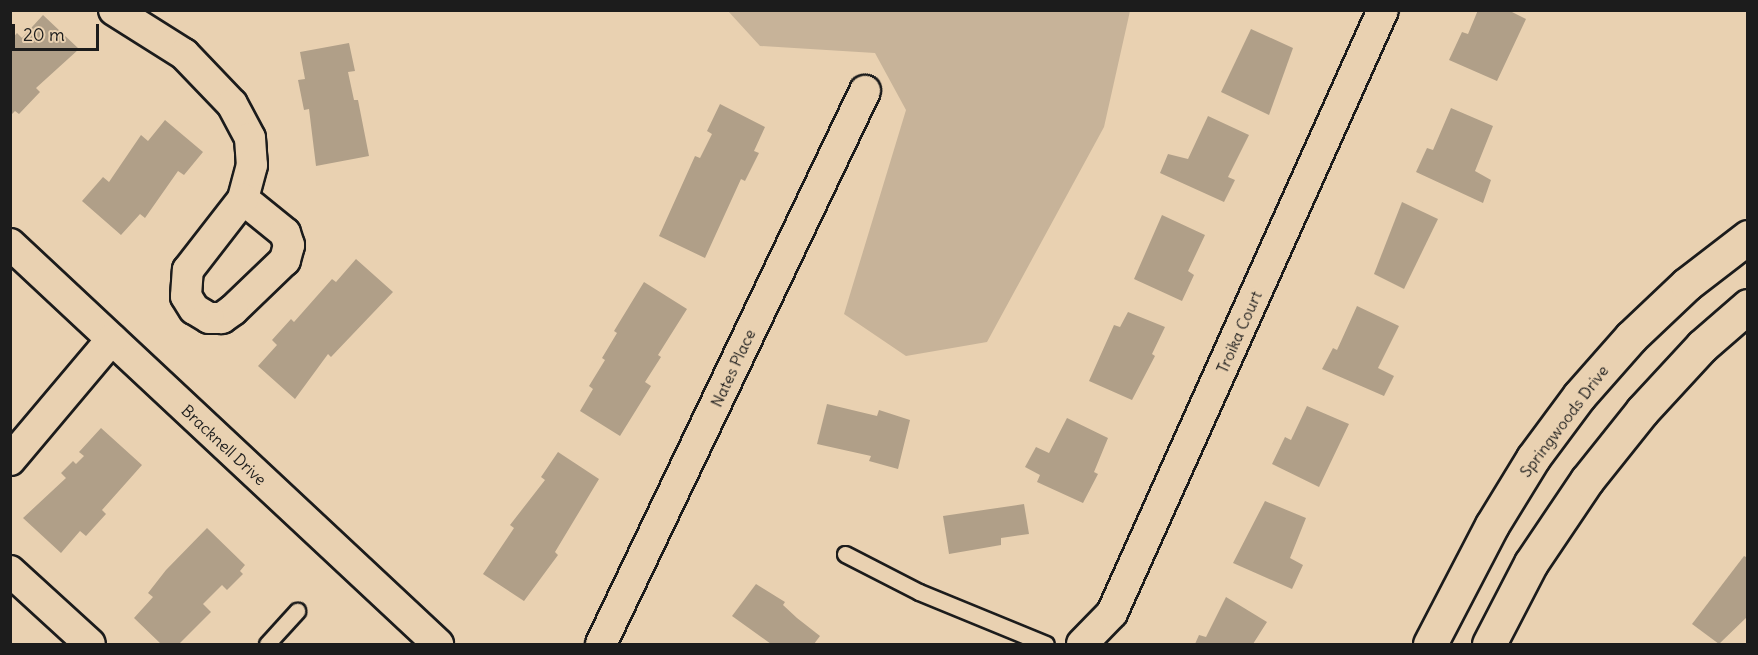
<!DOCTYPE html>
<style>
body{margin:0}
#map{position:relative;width:1758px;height:655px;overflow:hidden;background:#e9d1b1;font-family:Delius,sans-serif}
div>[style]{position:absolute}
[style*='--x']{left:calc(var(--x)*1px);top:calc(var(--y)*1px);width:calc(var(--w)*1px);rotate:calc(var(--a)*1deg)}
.green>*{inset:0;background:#c7b399}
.building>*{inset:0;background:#b09f88}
.roads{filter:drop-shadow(2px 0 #1c1c1c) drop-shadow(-2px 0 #1c1c1c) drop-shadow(0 2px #1c1c1c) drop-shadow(0 -2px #1c1c1c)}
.service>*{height:15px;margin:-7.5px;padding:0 7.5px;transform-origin:7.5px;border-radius:7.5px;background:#e9d1b1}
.minor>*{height:30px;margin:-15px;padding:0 15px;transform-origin:15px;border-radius:15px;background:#e9d1b1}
.tertiary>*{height:33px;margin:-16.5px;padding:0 16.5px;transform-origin:16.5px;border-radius:16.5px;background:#e9d1b1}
span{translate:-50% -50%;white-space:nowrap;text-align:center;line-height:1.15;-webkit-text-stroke:6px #e9d1b1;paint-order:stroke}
.street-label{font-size:16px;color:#1c1c1c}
.frame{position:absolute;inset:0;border:12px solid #1c1c1c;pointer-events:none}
.scale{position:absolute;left:12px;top:24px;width:87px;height:27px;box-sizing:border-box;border:3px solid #1c1c1c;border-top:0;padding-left:8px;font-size:18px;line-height:21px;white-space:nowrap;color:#1c1c1c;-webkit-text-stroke:4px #e9d1b1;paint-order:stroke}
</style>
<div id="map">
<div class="green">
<div style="clip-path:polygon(728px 11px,1130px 11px,1104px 127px,987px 342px,906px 356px,844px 314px,906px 110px,875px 53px,760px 46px)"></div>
</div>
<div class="building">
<div style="clip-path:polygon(1478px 10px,1508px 10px,1526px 19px,1497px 81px,1449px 60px,1462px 32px,1468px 34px)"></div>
<div style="clip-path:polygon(43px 15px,79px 49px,36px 88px,40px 92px,19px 114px,15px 111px,10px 116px,10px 41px,17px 33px,22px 38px)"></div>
<div style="clip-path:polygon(1251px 29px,1293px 48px,1269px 115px,1221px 92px)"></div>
<div style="clip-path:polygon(349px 43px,355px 71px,348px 72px,354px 100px,358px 100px,369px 156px,316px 166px,309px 109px,304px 110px,298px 80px,305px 79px,300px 52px)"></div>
<div style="clip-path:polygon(720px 104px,765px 127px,754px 151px,759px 153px,745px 181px,741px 179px,705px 258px,659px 236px,695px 156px,700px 158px,712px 134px,707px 131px)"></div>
<div style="clip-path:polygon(1451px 108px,1493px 126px,1475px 171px,1491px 180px,1483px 203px,1416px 172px,1427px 148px,1433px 150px)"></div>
<div style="clip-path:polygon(1208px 116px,1249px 135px,1228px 177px,1235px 180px,1224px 202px,1160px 173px,1168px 154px,1188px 159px)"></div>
<div style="clip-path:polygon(165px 120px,203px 152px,184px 175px,178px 171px,145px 218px,140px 214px,121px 235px,82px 201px,103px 177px,109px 182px,141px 135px,148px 141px)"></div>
<div style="clip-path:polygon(1402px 202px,1438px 219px,1404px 289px,1374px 274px)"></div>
<div style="clip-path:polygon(1162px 215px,1205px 235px,1188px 271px,1194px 275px,1182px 301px,1134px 279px)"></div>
<div style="clip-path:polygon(356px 259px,393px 292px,331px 357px,328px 354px,295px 399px,258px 366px,277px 345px,272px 340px,291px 319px,294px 322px,332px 279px,336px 282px)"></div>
<div style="clip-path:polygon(644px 282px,687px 309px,658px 355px,661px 357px,645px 382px,651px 386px,620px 436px,580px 411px,593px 389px,589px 386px,605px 360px,602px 358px,617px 333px,614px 331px)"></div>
<div style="clip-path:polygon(1357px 306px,1399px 326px,1378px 368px,1394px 376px,1384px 396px,1322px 369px,1333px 348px,1337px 350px)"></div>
<div style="clip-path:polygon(1128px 312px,1165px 327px,1152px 354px,1155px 356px,1132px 400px,1089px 381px,1114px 325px,1120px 327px)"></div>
<div style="clip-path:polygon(827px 404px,877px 416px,879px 410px,910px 420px,898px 469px,869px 461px,871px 456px,817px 444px)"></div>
<div style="clip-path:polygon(1307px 406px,1349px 424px,1319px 487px,1272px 464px,1285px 437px,1291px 440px)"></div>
<div style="clip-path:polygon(1067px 418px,1108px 438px,1094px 472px,1098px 474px,1083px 503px,1037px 482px,1040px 475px,1025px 467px,1036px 447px,1049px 453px)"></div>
<div style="clip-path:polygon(101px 428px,142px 465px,102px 510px,106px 514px,86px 536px,80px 531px,61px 553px,23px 518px,66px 478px,61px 473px,73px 461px,76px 464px,84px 456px,79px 452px)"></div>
<div style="clip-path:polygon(558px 452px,599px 479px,555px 552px,558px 555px,524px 601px,483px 574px,514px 528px,510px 525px,545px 480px,541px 477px)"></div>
<div style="clip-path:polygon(1265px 501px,1306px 518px,1290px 558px,1303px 565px,1292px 589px,1233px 563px)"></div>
<div style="clip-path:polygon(1024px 504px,1029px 534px,1001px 538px,1001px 545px,949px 554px,943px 516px)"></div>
<div style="clip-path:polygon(207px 528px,245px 565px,240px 571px,243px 574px,227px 590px,222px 585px,203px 604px,211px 612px,179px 644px,161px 644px,134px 618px,153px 597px,148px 593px,166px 570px)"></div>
<div style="clip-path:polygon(1744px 556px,1748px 558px,1748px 616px,1719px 644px,1692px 624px)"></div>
<div style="clip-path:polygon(756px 584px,785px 602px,783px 605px,797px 618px,820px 636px,814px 644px,771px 644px,732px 616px)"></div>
<div style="clip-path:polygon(1226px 597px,1267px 622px,1253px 644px,1195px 644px,1199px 635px,1206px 637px)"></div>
</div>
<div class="roads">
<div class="service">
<div style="--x:845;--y:554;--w:83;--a:27.2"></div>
<div style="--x:919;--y:592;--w:137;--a:22.3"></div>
<div style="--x:267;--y:644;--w:45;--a:-47.7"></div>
</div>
<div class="minor">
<div style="--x:114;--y:10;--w:83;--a:32.2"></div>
<div style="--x:184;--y:54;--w:69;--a:46.2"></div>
<div style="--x:232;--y:104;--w:38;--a:62"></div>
<div style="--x:250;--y:138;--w:27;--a:86"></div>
<div style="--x:252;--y:165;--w:35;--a:105"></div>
<div style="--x:243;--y:199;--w:54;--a:39"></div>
<div style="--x:285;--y:233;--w:13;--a:72"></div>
<div style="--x:289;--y:245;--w:16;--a:105"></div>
<div style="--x:285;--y:260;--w:72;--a:136.1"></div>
<div style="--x:233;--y:310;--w:14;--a:144"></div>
<div style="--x:222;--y:318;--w:13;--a:180"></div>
<div style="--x:209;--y:318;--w:17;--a:-149"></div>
<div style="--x:194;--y:309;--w:15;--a:-122"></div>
<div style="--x:186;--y:296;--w:26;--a:-86"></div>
<div style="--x:188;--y:270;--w:90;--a:-52.2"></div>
<div style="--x:10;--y:244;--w:586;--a:43.06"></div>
<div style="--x:10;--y:460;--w:158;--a:-49.9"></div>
<div style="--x:10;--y:571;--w:108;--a:42.4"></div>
<div style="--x:601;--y:644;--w:613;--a:-64.48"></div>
<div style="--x:1082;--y:644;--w:43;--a:-45.9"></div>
<div style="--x:1112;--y:613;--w:661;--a:-65.8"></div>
</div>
<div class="tertiary">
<div style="--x:1430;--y:644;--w:134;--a:-62.5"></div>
<div style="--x:1492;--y:525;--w:79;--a:-58.5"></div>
<div style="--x:1533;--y:458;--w:77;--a:-53.4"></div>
<div style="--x:1579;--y:396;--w:79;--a:-48.6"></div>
<div style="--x:1631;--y:337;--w:77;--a:-43.4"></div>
<div style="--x:1687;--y:284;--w:77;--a:-37.6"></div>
<div style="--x:1489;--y:644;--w:91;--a:-62.6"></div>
<div style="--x:1531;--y:563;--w:100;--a:-56"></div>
<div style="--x:1587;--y:480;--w:88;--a:-51.4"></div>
<div style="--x:1642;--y:411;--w:88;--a:-47.3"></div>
<div style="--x:1702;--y:346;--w:61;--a:-41"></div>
</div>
</div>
<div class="street-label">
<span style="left:1239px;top:332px;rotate:-66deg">Troika Court</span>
<span style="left:733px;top:368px;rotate:-65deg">Nates Place</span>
<span style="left:1564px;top:421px;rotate:-53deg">Springwoods Drive</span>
<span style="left:224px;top:445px;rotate:43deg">Bracknell Drive</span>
</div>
<div class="frame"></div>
<div class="scale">20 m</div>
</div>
